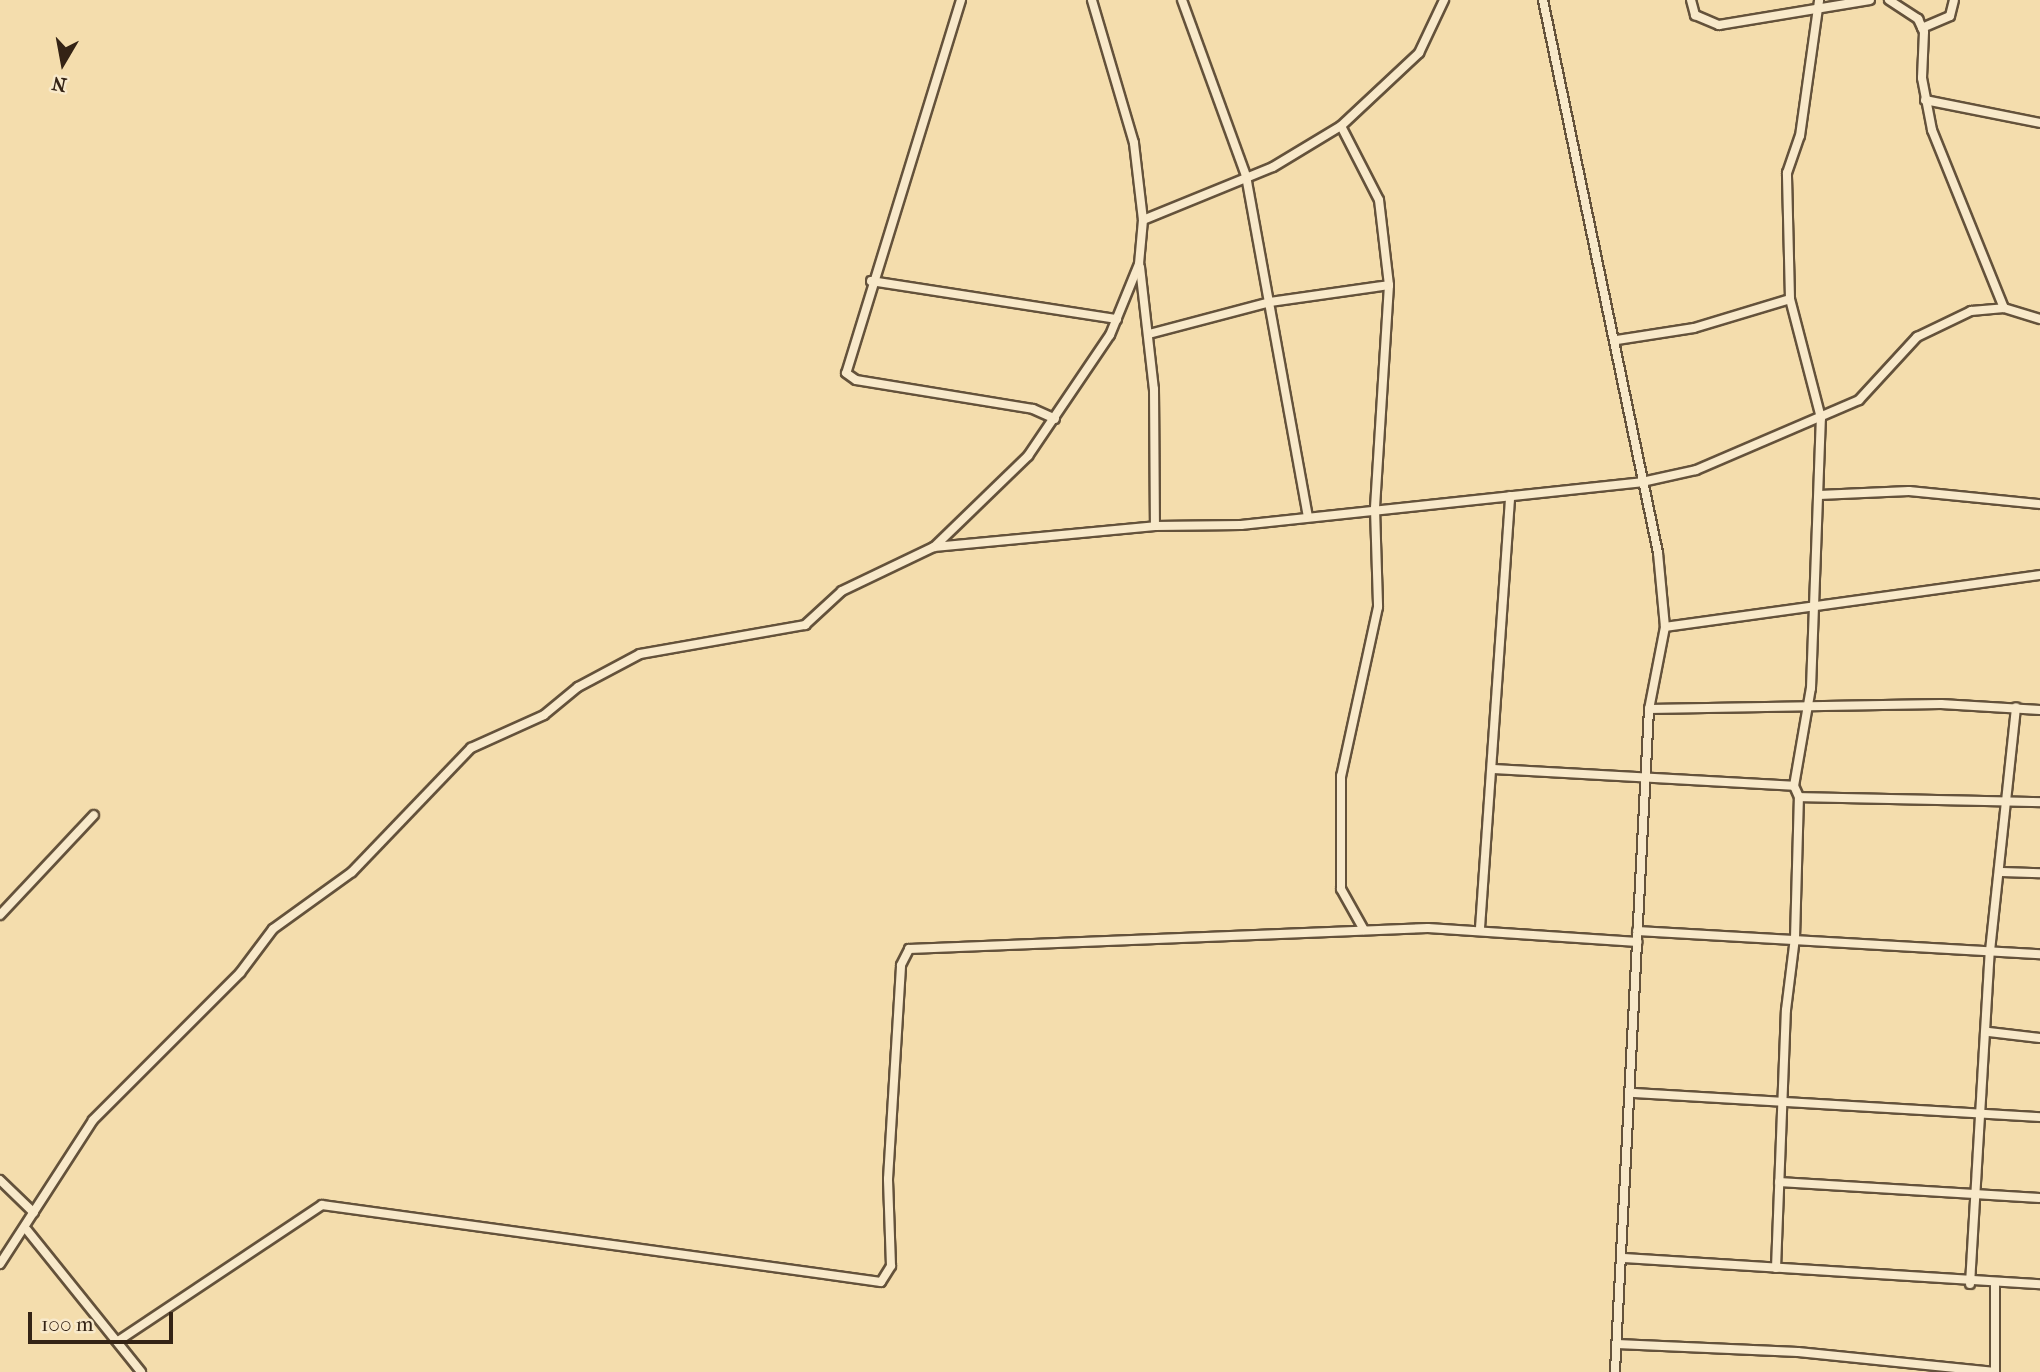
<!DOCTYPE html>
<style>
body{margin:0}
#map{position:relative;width:2040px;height:1372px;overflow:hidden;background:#f4ddad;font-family:"IM FELL French Canon",serif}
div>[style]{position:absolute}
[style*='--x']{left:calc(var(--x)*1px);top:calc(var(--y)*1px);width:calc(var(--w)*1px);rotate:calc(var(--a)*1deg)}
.roads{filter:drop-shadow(2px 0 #64523b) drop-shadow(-2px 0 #64523b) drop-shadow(0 2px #64523b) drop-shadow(0 -2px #64523b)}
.minor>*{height:8px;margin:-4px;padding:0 4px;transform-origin:4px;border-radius:4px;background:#f8e9ca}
span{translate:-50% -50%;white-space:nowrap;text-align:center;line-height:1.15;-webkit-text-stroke:6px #f8e9ca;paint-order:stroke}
.north{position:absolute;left:28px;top:28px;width:70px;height:70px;-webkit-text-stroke:5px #f8e9ca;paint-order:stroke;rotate:190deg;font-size:19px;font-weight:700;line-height:28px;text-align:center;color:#342315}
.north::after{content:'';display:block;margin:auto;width:24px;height:32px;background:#342315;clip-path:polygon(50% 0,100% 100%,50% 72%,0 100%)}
.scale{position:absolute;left:28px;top:1312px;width:145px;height:32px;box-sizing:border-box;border:4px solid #342315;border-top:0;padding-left:9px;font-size:21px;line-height:24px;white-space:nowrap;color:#342315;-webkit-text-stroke:5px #f8e9ca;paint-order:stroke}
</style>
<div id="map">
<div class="roads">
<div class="minor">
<div style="--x:961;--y:0;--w:390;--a:107.1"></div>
<div style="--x:846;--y:373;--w:12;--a:35"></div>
<div style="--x:856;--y:380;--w:179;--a:9.3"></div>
<div style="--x:1033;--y:409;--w:24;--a:24"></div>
<div style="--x:1182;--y:0;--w:187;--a:70"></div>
<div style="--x:1246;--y:176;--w:346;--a:79.7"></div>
<div style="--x:1543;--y:0;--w:565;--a:78.25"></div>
<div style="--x:1658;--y:553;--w:74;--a:84.6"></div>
<div style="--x:1665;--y:627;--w:84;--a:101"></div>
<div style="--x:1649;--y:709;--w:664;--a:92.94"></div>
<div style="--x:1691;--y:0;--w:16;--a:75"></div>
<div style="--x:1695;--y:15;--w:26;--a:23"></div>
<div style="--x:1719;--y:25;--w:153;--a:-9.4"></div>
<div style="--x:1889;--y:0;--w:35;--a:33"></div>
<div style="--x:1918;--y:19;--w:14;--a:65"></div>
<div style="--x:1924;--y:32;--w:46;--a:92.5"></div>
<div style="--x:1922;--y:78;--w:53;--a:79.1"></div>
<div style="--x:1932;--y:130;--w:192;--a:68"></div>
<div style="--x:1922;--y:28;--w:30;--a:-23"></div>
<div style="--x:1950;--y:16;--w:16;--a:-76"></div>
<div style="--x:1925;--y:100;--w:117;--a:11.3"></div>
<div style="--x:1341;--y:126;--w:83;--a:62.8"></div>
<div style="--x:1379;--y:200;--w:86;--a:83.3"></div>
<div style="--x:1389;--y:285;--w:224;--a:93.6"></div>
<div style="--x:1375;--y:509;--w:98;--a:88.2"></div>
<div style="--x:1378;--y:607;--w:173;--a:102.3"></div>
<div style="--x:1341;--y:776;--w:113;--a:90"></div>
<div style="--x:1341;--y:889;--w:47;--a:60.7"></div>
<div style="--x:1143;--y:220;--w:140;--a:-22.2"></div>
<div style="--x:1273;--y:167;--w:79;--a:-31.1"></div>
<div style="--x:1341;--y:126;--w:107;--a:-43.1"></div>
<div style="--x:1419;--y:53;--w:59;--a:-64.7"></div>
<div style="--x:1140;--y:267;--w:123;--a:83.5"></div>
<div style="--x:1154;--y:389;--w:137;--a:89.6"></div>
<div style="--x:871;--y:281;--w:249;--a:8.8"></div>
<div style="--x:1149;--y:334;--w:125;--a:-14.8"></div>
<div style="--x:1270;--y:302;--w:120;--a:-8.1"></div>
<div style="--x:1617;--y:340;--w:78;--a:-8.9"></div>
<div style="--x:1694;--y:328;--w:100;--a:-16.8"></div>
<div style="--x:1819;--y:495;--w:90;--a:-2.5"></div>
<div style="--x:1909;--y:491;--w:132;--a:5.7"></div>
<div style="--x:934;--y:547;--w:222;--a:-5.4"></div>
<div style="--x:1155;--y:526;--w:86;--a:-0.7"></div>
<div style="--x:1241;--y:525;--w:403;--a:-6.1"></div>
<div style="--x:1642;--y:482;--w:55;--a:-12.5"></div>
<div style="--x:1696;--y:470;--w:177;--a:-23.2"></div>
<div style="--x:1859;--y:400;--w:86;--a:-47.4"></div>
<div style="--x:1917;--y:337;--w:60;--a:-25.7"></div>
<div style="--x:1971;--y:311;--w:33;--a:-5"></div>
<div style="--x:2004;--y:308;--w:38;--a:17"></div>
<div style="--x:1665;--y:627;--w:379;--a:-7.9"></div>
<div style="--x:1649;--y:709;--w:292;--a:-1"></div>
<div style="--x:1941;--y:704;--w:99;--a:3.5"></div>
<div style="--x:1493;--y:769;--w:301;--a:3.2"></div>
<div style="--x:1799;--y:797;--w:241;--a:1.2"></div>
<div style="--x:2002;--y:872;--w:38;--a:2"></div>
<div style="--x:0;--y:915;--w:137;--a:-46.8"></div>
<div style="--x:1480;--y:928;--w:433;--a:-86"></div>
<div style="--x:1637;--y:931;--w:404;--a:3.3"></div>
<div style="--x:1989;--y:1032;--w:51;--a:6.7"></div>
<div style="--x:1634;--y:1093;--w:407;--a:3.4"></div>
<div style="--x:0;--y:1180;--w:47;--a:44.1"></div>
<div style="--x:1779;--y:1182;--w:261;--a:3.5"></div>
<div style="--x:27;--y:1230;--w:182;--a:51.2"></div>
<div style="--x:1624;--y:1258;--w:417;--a:3.6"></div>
<div style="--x:0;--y:1264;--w:171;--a:-57.1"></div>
<div style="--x:93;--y:1120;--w:208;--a:-45"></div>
<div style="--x:240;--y:973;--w:55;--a:-53.1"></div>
<div style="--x:273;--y:929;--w:97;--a:-35.8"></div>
<div style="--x:352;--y:872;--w:172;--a:-46.2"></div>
<div style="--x:471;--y:748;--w:80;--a:-24.3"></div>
<div style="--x:544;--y:715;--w:44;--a:-39.5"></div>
<div style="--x:578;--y:687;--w:70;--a:-28"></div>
<div style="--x:640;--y:654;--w:168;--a:-10"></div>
<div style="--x:805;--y:625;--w:50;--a:-42.6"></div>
<div style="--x:842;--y:591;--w:102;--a:-25.6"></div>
<div style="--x:934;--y:547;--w:131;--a:-44.1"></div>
<div style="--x:1028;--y:456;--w:146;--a:-55.9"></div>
<div style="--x:1110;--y:335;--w:77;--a:-67.8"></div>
<div style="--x:1139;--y:264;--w:44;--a:-84.8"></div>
<div style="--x:1143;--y:220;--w:78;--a:-96.7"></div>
<div style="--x:1134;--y:143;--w:149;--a:-106.4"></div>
<div style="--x:1776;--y:1268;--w:258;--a:-87.8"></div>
<div style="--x:1786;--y:1010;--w:73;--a:-82.9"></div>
<div style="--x:1795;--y:938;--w:141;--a:-88.4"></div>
<div style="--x:1799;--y:797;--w:12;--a:-114"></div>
<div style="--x:1794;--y:786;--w:99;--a:-80.2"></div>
<div style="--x:1811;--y:688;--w:270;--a:-87.9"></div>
<div style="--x:1821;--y:418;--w:123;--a:-104.6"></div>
<div style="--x:1790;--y:299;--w:126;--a:-91.4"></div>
<div style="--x:1787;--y:173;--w:39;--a:-71"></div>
<div style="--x:1800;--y:136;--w:137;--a:-82"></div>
<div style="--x:1970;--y:1284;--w:334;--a:-86.6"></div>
<div style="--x:1990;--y:951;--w:245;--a:-83.9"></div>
<div style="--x:118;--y:1341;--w:245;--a:-33.7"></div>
<div style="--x:322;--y:1205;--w:564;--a:7.84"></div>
<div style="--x:881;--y:1282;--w:19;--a:-58"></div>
<div style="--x:891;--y:1266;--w:87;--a:-92"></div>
<div style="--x:888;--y:1179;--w:214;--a:-86.5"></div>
<div style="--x:901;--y:965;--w:18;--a:-63"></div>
<div style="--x:909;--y:949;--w:519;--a:-2.32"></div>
<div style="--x:1428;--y:928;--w:210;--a:3.8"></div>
<div style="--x:1617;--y:1344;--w:181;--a:2.5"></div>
<div style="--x:1798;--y:1352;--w:198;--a:5.8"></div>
<div style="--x:1995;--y:1372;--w:87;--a:-90"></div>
</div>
</div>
<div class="north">N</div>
<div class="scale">100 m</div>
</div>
